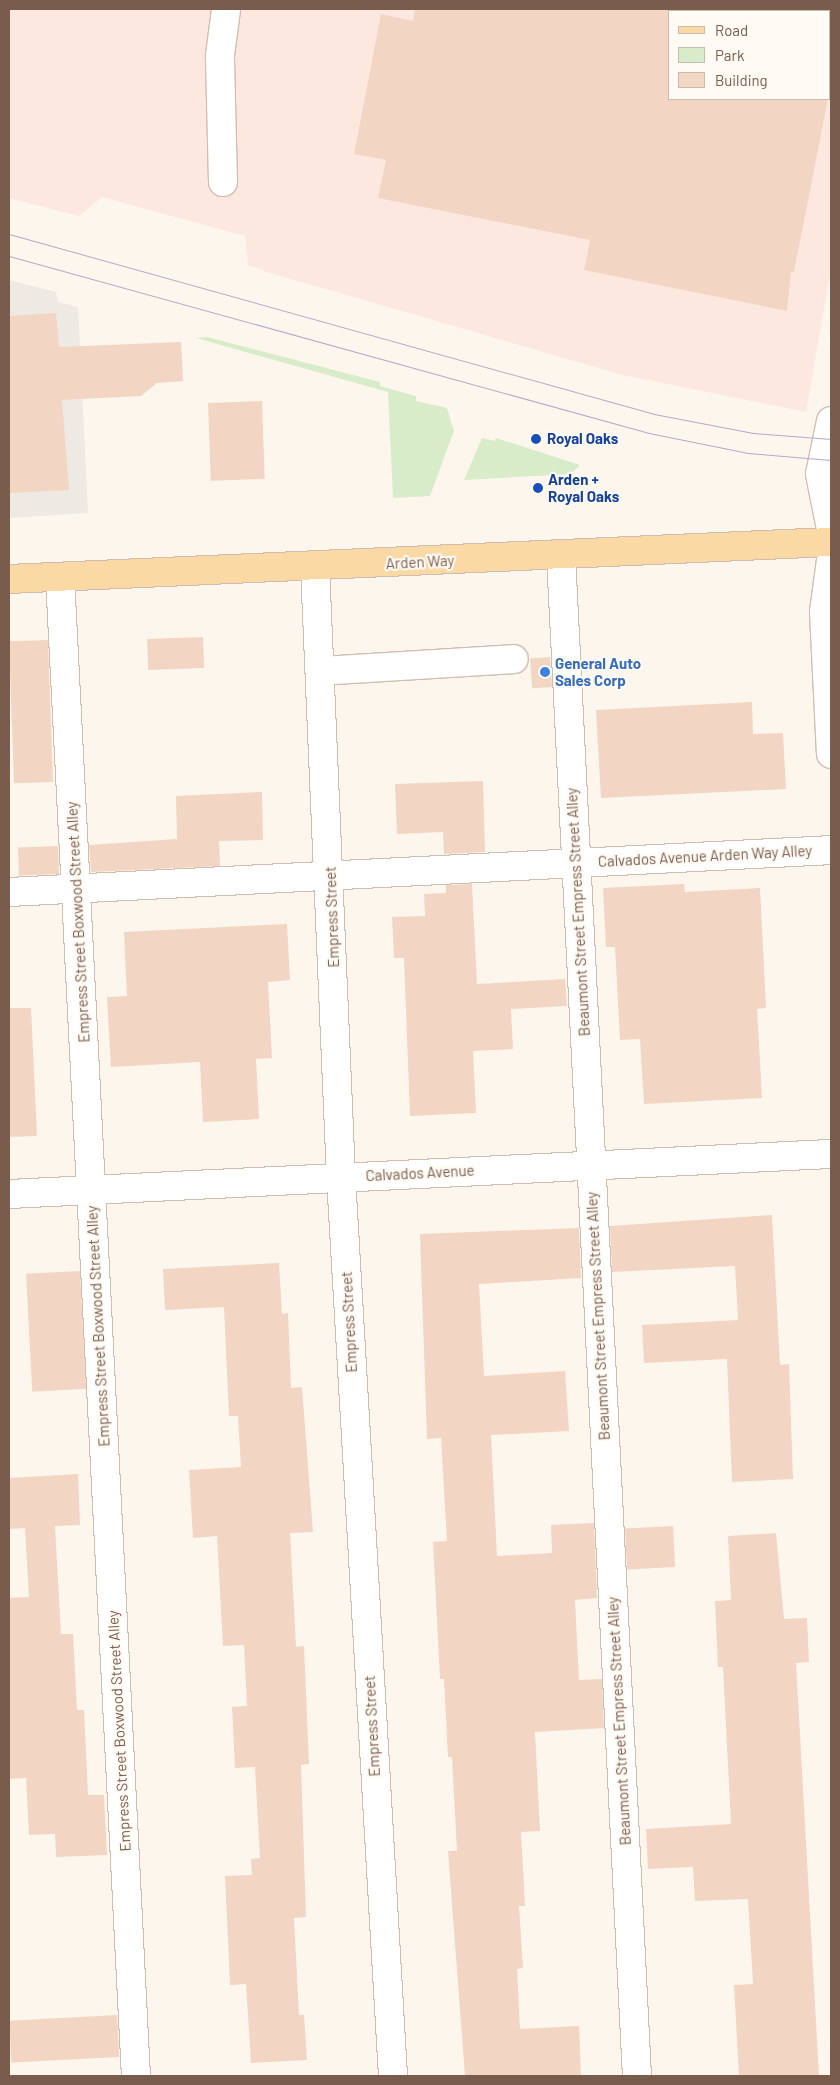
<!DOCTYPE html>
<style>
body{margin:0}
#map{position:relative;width:840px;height:2085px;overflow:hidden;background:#fdf6ec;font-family:Barlow,sans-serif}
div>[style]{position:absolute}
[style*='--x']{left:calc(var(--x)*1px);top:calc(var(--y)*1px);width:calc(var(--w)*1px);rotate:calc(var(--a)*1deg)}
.commercial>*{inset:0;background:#fde8e0}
.industrial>*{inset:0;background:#efe9e4}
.green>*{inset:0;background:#d8ecc9}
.building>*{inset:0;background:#f3d5c3;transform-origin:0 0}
.roads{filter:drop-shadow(1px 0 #d1beb0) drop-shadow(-1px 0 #d1beb0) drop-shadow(0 1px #d1beb0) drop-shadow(0 -1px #d1beb0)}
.minor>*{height:28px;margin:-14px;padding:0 14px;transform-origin:14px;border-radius:14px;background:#fff}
.major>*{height:28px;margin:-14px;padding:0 14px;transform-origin:14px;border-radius:14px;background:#fbd9a5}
.tram>*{height:1px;margin:-0.5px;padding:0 0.5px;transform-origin:0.5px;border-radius:0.5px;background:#b9a8c9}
.dots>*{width:14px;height:14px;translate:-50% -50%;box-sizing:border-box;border:2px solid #fffaf3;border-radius:50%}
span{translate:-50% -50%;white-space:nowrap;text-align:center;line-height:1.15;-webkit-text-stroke:4.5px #fffaf3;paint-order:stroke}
.transit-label{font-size:15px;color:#164399;font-weight:700}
.left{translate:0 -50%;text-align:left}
.street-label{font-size:15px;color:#7a5c4d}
.shop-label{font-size:15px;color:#366cbe;font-weight:700}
.frame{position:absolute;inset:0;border:10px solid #7a5c4d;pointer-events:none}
.legend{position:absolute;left:668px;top:10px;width:162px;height:90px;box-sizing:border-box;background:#fffaf3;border:1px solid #cabbb1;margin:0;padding:6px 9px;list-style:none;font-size:15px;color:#7a5c4d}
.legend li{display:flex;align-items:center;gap:10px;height:25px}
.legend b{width:25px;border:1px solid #cabbb1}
</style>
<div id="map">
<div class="commercial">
<div style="clip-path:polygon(evenodd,9px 9px,831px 9px,831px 268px,806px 412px,623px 375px,270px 273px,248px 265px,245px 236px,102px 197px,79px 216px,9px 198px,9px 9px,669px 11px,829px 11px,829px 99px,669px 99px,669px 11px)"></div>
</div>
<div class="industrial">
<div style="clip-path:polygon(9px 280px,56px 292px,58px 302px,78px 307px,88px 513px,9px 518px)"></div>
</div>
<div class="green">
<div style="clip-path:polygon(207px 337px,380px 382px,380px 386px,416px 396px,416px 401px,447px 408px,454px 431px,430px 496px,393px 498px,388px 392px,196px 338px)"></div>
<div style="clip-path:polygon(482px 438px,495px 441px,496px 438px,580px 465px,571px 474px,464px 480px)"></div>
</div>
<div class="building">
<div style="clip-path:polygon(415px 9px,669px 9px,669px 99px,828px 99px,794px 272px,791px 271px,787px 311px,584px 270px,590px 240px,378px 198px,386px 160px,354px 154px,381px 14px,413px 21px)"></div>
<div style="clip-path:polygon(56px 313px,59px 347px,181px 342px,183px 381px,157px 383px,141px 396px,62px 400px,69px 490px,9px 493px,9px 316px)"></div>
<div style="left:262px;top:401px;width:78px;height:54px;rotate:88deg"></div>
<div style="left:203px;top:637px;width:31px;height:56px;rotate:88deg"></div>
<div style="left:48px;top:640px;width:142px;height:39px;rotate:88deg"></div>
<div style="left:550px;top:657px;width:30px;height:20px;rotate:86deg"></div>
<div style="clip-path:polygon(752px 702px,753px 734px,783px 733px,786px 789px,601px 798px,596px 710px)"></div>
<div style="clip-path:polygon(483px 781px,485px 852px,444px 854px,443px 832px,397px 834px,395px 784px)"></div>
<div style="clip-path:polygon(262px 792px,263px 840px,219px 841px,220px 866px,91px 872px,89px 845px,177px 839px,176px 796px)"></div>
<div style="left:58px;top:846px;width:28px;height:40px;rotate:88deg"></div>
<div style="clip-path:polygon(472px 884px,477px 984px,565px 979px,567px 1006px,511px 1009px,513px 1049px,473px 1051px,476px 1113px,410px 1116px,404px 958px,394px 958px,392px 917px,425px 916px,424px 894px,446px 893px,446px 885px)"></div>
<div style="clip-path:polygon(684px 884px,685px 892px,760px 888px,766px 1008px,757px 1009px,762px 1098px,644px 1104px,640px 1039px,620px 1040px,615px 947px,606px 947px,603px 888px)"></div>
<div style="clip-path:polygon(287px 924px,290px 980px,268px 982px,272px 1058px,256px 1059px,259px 1119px,203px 1122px,200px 1062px,111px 1067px,107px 997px,127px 996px,124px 932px)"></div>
<div style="clip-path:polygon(9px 1008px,31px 1008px,37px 1136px,9px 1137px)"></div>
<div style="clip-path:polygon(772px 1215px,780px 1365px,789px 1364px,793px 1479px,732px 1482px,727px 1359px,644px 1363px,642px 1325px,738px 1320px,735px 1266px,612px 1272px,610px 1226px)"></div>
<div style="clip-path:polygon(579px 1228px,581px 1278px,479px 1284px,484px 1376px,565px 1371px,569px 1431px,491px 1435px,497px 1556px,552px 1553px,551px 1525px,594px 1523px,597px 1598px,575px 1600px,579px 1680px,602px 1679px,604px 1728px,535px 1732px,540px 1831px,521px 1832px,525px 1906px,519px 1906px,523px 1968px,517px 1969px,520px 2029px,579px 2026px,581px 2076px,465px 2076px,448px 1851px,457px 1851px,452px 1757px,448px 1757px,444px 1679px,440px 1679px,433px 1542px,447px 1541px,441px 1438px,427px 1439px,420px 1234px)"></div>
<div style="clip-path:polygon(279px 1263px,282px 1314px,288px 1313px,291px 1388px,302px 1387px,313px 1532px,290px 1533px,296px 1647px,304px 1646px,309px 1764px,301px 1765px,306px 1917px,294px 1918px,299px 2015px,304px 2015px,307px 2060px,251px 2063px,246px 1984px,230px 1985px,225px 1876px,252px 1875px,251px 1859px,260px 1858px,255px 1767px,235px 1768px,232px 1707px,247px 1706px,244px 1645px,223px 1646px,217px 1536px,193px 1538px,189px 1470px,241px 1467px,238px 1416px,229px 1416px,224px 1307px,165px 1310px,163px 1269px)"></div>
<div style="left:80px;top:1271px;width:118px;height:54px;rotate:87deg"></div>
<div style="clip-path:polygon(78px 1474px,80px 1525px,55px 1526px,61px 1634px,73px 1634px,77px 1710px,84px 1710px,88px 1795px,104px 1795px,107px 1855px,56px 1857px,55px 1834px,29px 1835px,26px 1778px,9px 1779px,9px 1598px,29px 1597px,25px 1528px,9px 1529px,9px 1478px)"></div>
<div style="left:673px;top:1526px;width:41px;height:48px;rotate:87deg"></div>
<div style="clip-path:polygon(776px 1533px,784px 1619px,807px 1618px,809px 1662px,796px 1663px,819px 2076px,739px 2076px,734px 1985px,753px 1984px,748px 1899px,695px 1901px,693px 1867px,648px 1869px,646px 1829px,731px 1824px,723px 1667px,718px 1667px,715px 1601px,731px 1600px,728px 1536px)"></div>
<div style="left:117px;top:2015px;width:42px;height:108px;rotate:87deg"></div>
</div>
<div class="roads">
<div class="minor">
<div style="--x:223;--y:182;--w:127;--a:-91.4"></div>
<div style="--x:220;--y:55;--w:45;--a:-82.4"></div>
<div style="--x:831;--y:421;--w:54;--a:101.7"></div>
<div style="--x:820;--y:474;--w:56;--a:78.7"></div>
<div style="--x:561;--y:556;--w:1522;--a:87.14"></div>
<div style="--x:831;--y:560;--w:52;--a:97.7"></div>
<div style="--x:824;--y:612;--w:142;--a:87.2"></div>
<div style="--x:315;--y:567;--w:611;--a:87.56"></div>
<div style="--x:341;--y:1177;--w:901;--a:86.69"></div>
<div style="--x:60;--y:577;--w:1501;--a:87.1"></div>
<div style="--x:320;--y:671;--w:194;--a:-3.5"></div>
<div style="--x:9;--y:892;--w:823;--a:-2.92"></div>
<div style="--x:9;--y:1194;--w:823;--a:-2.79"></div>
</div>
<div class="major">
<div style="--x:9;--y:579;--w:823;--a:-2.58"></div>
</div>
</div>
<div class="tram">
<div style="--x:9;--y:234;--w:670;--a:15.59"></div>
<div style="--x:654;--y:414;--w:101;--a:10.9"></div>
<div style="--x:753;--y:433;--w:78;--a:4.4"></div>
<div style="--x:9;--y:256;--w:664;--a:15.46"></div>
<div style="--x:649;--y:433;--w:101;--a:11.4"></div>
<div style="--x:748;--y:453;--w:83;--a:4.8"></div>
</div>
<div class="dots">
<div style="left:536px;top:439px;background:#1a4fb4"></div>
<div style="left:538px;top:488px;background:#1a4fb4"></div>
<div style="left:545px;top:672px;background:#3f7fe0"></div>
</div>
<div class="transit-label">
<span class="left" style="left:547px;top:439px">Royal Oaks</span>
<span class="left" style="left:548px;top:488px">Arden +<br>Royal Oaks</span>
</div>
<div class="street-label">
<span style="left:420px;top:562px;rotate:-3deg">Arden Way</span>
<span style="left:705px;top:856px;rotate:-3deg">Calvados Avenue Arden Way Alley</span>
<span style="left:578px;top:912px;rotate:-93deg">Beaumont Street Empress Street Alley</span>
<span style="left:332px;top:917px;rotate:-92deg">Empress Street</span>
<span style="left:78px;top:922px;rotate:-93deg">Empress Street Boxwood Street Alley</span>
<span style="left:420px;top:1173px;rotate:-3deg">Calvados Avenue</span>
<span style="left:598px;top:1316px;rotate:-93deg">Beaumont Street Empress Street Alley</span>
<span style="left:349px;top:1322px;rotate:-93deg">Empress Street</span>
<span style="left:98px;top:1326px;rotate:-93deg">Empress Street Boxwood Street Alley</span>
<span style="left:619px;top:1721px;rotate:-93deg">Beaumont Street Empress Street Alley</span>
<span style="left:372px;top:1726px;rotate:-93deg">Empress Street</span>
<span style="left:119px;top:1731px;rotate:-93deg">Empress Street Boxwood Street Alley</span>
</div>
<div class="shop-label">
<span class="left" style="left:555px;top:672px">General Auto<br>Sales Corp</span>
</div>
<div class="frame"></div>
<ul class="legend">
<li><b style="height:6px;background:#fbd9a5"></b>Road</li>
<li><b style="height:14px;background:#d8ecc9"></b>Park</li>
<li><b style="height:14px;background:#f3d5c3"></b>Building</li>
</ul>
</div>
